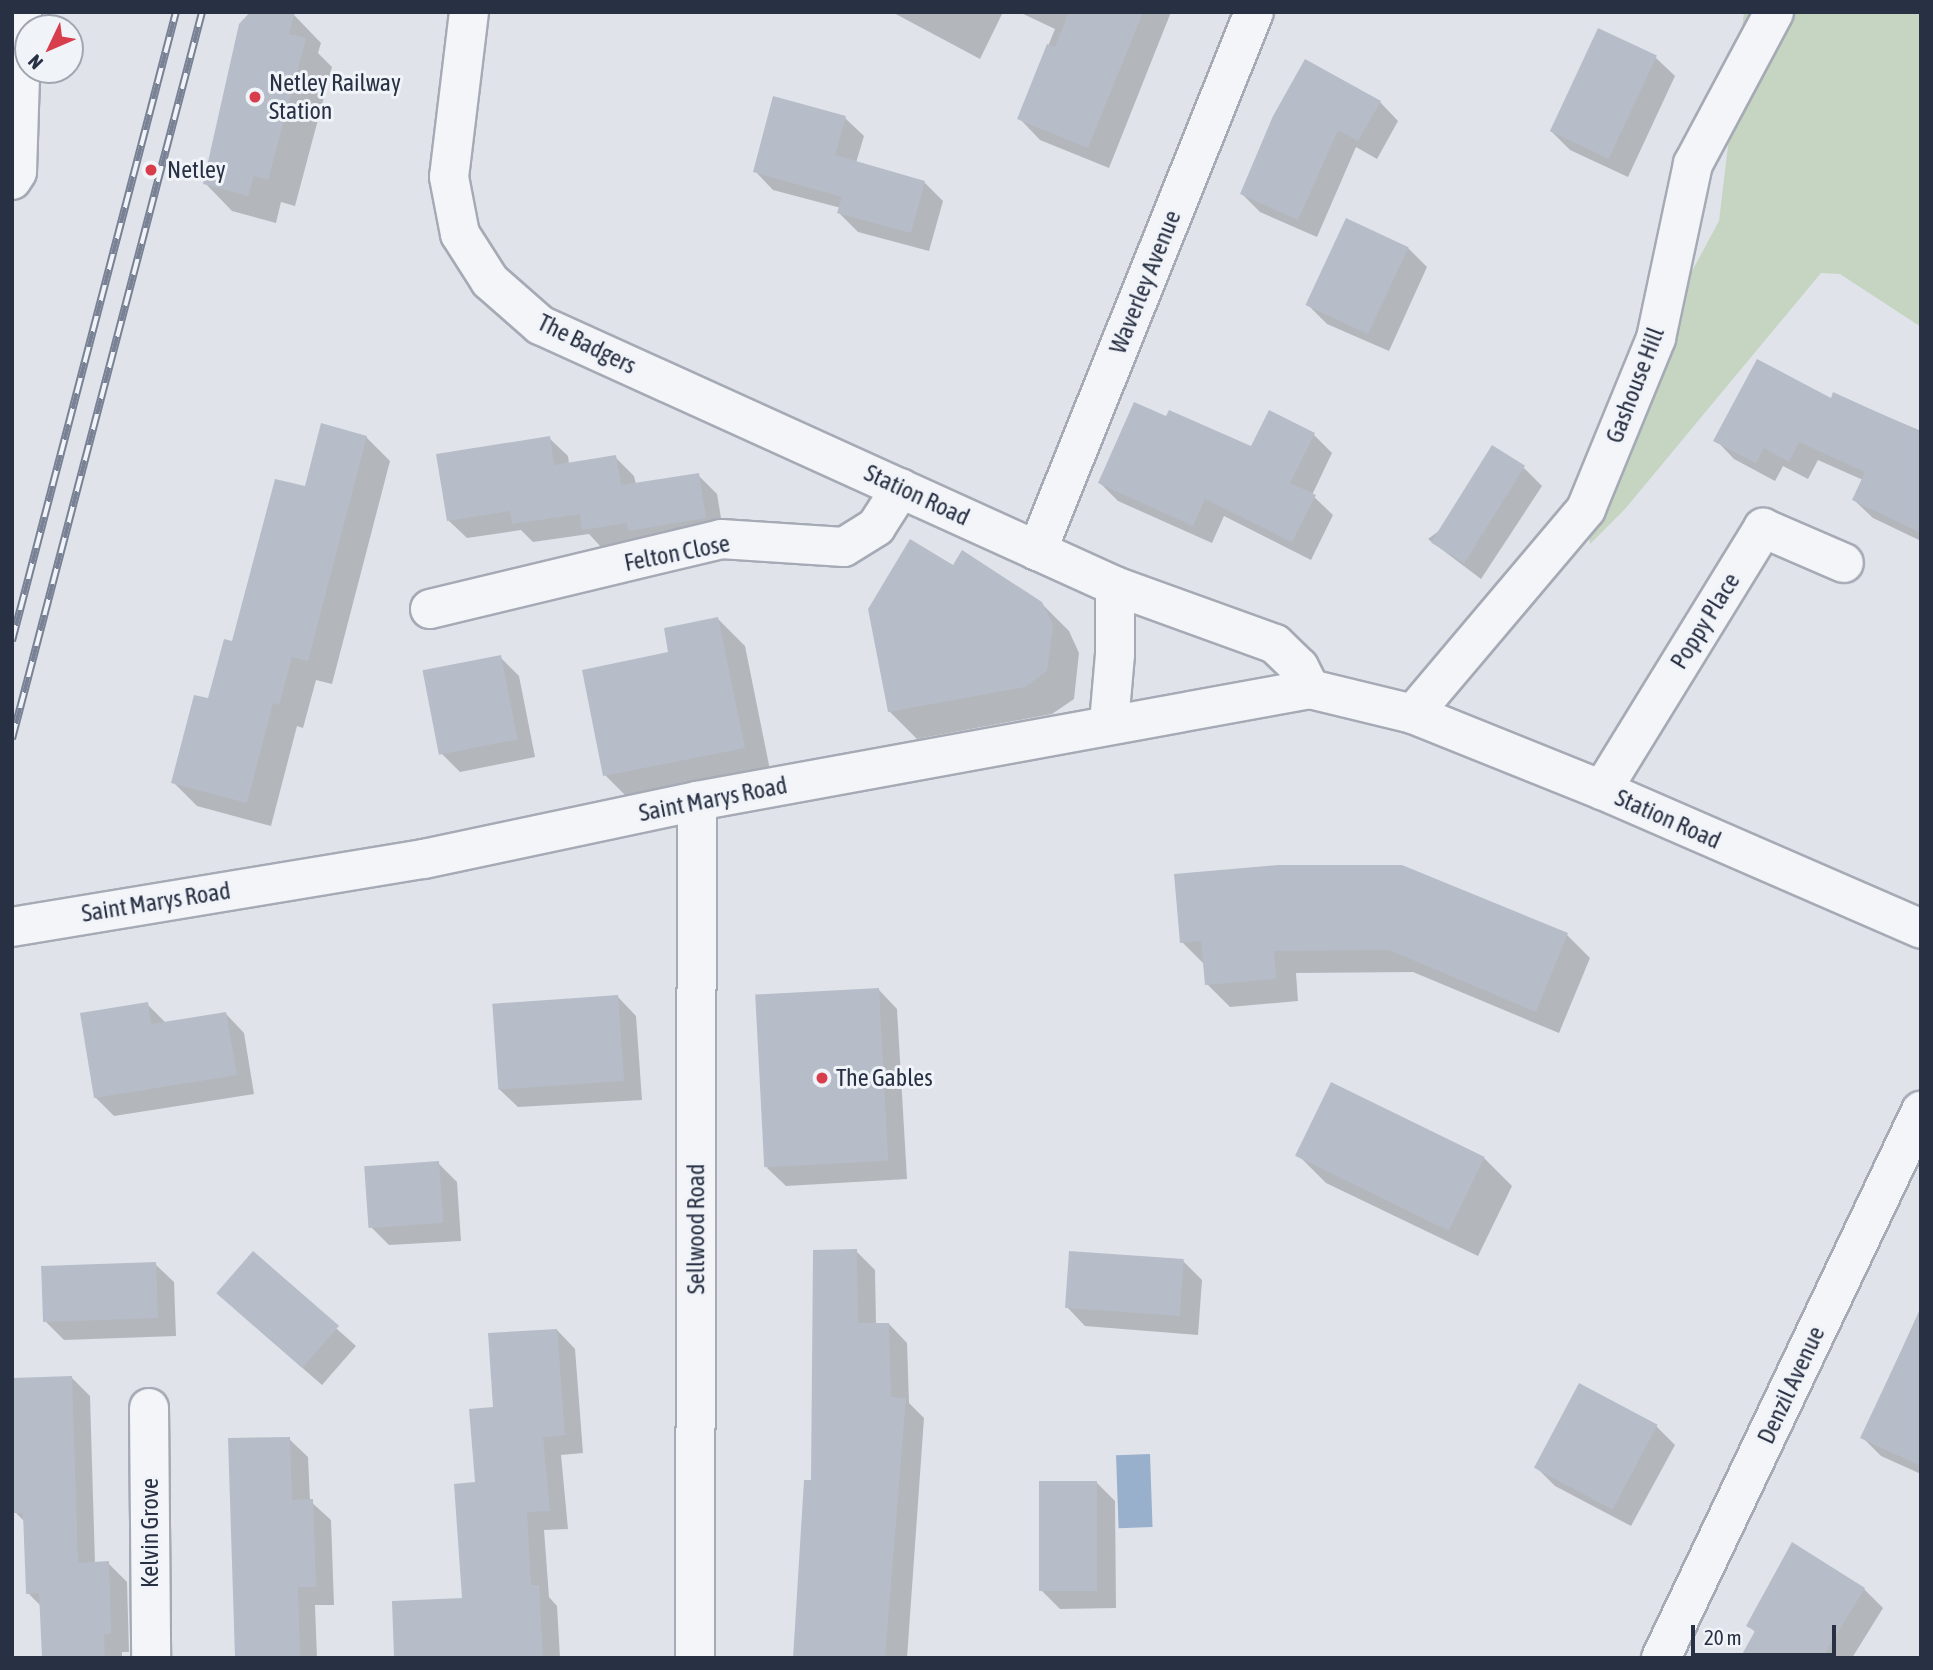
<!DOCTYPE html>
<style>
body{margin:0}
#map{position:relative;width:1933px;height:1670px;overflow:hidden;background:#e0e4ea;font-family:"Asap Condensed",sans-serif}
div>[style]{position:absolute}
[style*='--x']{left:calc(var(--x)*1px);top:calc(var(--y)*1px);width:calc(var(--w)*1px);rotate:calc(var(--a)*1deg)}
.green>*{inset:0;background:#c5d5c1}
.water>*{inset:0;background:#99b0cd;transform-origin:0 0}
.shadow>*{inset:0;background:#0003}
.building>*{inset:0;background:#b7bdc8;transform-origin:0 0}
.roads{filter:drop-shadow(2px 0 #a5aab5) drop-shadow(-2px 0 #a5aab5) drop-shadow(0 2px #a5aab5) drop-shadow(0 -2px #a5aab5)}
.minor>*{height:38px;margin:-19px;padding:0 19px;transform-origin:19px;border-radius:19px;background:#f4f5f8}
.tertiary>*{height:38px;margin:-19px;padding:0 19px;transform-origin:19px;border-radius:19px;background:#f4f5f8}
.rail>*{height:8px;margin-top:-4px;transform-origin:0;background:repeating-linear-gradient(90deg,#f0f3f8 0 16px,#798295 0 32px);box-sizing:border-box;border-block:2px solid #798295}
.dots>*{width:19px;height:19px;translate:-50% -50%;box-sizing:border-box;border:4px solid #f0f3f8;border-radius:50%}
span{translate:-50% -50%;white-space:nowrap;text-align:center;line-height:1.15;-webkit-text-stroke:6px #f0f3f8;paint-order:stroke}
.poi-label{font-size:24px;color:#283043}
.left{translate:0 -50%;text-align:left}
.street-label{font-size:24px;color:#283043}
.frame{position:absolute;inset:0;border:14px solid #283043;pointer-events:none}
.north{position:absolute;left:14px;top:14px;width:70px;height:70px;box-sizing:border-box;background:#f0f3f8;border:2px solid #a0a5b0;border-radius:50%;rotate:226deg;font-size:19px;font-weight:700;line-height:28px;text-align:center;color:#283043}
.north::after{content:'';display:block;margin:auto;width:24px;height:32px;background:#d83d4c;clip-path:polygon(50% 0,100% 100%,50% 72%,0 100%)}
.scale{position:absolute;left:1691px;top:1625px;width:145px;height:32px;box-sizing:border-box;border:4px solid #283043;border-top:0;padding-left:9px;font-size:21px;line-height:24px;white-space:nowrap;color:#283043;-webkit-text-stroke:5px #f0f3f8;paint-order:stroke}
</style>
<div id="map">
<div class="green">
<div style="clip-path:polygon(1744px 12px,1921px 12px,1921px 327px,1840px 274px,1821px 273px,1625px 509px,1590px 544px,1586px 509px,1656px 338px,1719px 221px)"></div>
</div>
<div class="water">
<div style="left:1150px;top:1454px;width:73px;height:34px;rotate:88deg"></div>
</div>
<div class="shadow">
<div style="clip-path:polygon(892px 12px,1003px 12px,980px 59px)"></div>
<div style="clip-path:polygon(1019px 12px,1171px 12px,1109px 168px,1040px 140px,1019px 118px,1055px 29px)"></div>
<div style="clip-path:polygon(294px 15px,321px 43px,318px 53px,332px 67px,295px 206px,281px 202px,276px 223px,232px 211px,205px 183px)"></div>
<div style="clip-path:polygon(1599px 31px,1656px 58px,1675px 76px,1628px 177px,1570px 150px,1551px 131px)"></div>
<div style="clip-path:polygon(1380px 102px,1398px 121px,1377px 159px,1356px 147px,1317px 237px,1260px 212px,1242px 194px)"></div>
<div style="clip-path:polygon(845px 118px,864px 136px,856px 163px,924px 182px,943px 201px,929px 251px,858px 232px,839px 213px,841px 208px,773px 190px,755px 171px)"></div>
<div style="clip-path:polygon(1408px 248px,1427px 267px,1389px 351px,1327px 324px,1308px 305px)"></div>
<div style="clip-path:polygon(1834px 394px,1921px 431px,1921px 541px,1873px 518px,1854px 500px,1863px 480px,1818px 460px,1808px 479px,1783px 466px,1775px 481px,1734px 459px,1716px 440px,1831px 400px)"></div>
<div style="clip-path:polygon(1167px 419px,1252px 449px,1314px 435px,1332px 453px,1312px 495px,1333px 515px,1311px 560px,1224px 516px,1212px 543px,1118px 501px,1100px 483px)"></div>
<div style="clip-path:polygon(366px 437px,390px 461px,332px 684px,316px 680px,303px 728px,297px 726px,271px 826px,197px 806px,173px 782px,306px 488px)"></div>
<div style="clip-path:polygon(549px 438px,568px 456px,569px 464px,615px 457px,634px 476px,636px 485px,698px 475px,717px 494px,724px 536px,602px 548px,589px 534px,533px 542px,521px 530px,467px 538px,448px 520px)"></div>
<div style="clip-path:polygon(1524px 468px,1542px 486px,1481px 579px,1428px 539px)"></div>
<div style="clip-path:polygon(953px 568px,1041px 603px,1069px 631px,1079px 653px,1074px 699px,1052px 714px,917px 739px,889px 711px)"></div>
<div style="clip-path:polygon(718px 619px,745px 646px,771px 775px,633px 803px,605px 775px,670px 653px)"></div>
<div style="clip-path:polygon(500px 657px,519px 676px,535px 757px,460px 772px,441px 753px)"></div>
<div style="clip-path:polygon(1401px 866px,1567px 935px,1590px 958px,1559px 1033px,1413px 972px,1296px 973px,1298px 1001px,1230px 1007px,1207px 984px,1205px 965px,1182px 942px)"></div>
<div style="clip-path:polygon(879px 990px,897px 1009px,907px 1179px,786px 1186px,767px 1168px)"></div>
<div style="clip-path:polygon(618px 997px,636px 1016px,642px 1100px,518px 1107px,499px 1089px)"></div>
<div style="clip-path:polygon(147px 1004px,166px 1023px,226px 1014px,244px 1033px,254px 1094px,114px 1116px,95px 1097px)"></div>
<div style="clip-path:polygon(1332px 1085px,1484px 1158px,1512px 1186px,1478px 1256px,1326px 1183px,1298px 1155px)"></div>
<div style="clip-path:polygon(438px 1163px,457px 1182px,461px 1241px,389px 1245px,370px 1226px)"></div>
<div style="clip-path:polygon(856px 1251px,875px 1270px,876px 1325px,889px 1324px,907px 1343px,909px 1403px,924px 1418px,907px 1658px,795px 1658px)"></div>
<div style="clip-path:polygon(253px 1254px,356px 1346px,322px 1385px,237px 1311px)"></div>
<div style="clip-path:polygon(1183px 1261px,1202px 1280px,1198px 1335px,1085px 1326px,1067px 1307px)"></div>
<div style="clip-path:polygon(155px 1264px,174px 1282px,176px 1336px,64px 1340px,45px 1321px)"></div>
<div style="clip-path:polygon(1921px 1307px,1921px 1474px,1881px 1456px,1862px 1437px)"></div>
<div style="clip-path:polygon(557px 1330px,575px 1349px,583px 1453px,561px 1455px,568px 1529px,544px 1530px,549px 1597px,557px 1606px,560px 1658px,396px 1658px,464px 1599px,477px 1484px,495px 1408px)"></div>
<div style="clip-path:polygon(71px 1377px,90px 1396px,95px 1564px,108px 1563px,127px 1582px,129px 1652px,122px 1652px,122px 1658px,43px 1658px,42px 1607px,28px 1593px,25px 1522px,16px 1513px,12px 1379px)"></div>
<div style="clip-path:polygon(1656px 1426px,1675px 1445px,1631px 1526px,1555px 1486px,1536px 1467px)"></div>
<div style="clip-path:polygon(289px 1439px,308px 1457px,310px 1501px,331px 1520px,334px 1605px,315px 1605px,317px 1658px,236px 1658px)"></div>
<div style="clip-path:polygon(1097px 1483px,1115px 1501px,1116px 1608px,1060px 1609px,1041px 1590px)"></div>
<div style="clip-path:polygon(1864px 1589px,1883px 1608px,1852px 1658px,1743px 1658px,1756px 1633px,1748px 1625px)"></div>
</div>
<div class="building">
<div style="clip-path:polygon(250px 12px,295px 12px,289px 34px,306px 38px,268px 180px,254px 176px,248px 196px,203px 184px,239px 24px)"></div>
<div style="clip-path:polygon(1069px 12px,1143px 12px,1088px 148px,1017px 119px,1047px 44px,1055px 47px)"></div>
<div style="left:1598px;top:28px;width:65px;height:114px;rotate:25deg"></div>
<div style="clip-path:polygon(1305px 59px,1381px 101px,1358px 141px,1338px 130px,1298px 220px,1240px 194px,1273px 116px)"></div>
<div style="clip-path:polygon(773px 96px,846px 116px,835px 155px,925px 181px,911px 233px,837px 213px,842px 197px,753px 172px)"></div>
<div style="left:1346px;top:218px;width:69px;height:96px;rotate:25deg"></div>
<div style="clip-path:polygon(1757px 359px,1831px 398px,1833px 392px,1921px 432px,1921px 533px,1852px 500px,1865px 472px,1799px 442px,1789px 462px,1764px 448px,1756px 463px,1713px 441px)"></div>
<div style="clip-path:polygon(1134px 402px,1166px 416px,1169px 410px,1251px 446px,1269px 410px,1315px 433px,1290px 483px,1316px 495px,1292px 542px,1205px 499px,1193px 526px,1098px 483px)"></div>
<div style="clip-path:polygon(321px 423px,367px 436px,308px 661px,292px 657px,279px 705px,273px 703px,247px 803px,171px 783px,194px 695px,208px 698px,224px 639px,232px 641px,275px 479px,305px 486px)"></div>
<div style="clip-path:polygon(550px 436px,554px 465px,616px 455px,621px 485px,699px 473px,706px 518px,628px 531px,627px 523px,582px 530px,580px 514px,512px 524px,510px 511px,447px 521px,436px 454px)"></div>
<div style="left:1492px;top:445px;width:39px;height:115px;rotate:32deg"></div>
<div style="clip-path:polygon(910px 539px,953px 565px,962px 550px,1042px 602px,1053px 625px,1047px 671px,1025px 687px,888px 712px,868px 609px)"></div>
<div style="clip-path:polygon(718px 617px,745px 748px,603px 776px,582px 670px,668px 652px,664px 628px)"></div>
<div style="left:501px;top:655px;width:86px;height:80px;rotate:79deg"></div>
<div style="clip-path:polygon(1279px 865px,1402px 865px,1568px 933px,1536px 1012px,1389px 950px,1274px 951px,1276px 979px,1205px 985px,1201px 941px,1180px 943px,1174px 874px)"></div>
<div style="left:879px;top:988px;width:173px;height:124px;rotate:87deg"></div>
<div style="left:618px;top:995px;width:86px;height:126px;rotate:86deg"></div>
<div style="clip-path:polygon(148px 1002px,151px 1024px,226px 1012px,237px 1075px,94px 1098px,80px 1013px)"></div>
<div style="left:1331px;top:1082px;width:171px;height:82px;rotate:26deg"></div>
<div style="left:439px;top:1161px;width:62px;height:75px;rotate:86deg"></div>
<div style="clip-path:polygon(857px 1249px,858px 1323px,889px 1323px,891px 1397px,906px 1398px,885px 1658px,793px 1658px,804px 1480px,811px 1480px,813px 1250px)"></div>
<div style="left:253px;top:1251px;width:114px;height:56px;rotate:41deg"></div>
<div style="left:1069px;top:1251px;width:115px;height:57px;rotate:4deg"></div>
<div style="left:156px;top:1262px;width:56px;height:115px;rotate:88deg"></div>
<div style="clip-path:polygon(1921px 1309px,1921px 1466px,1860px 1438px)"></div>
<div style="clip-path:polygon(557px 1329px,565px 1435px,543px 1437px,550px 1511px,527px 1512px,531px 1585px,539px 1585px,543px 1658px,394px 1658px,392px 1601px,462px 1598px,454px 1484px,475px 1482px,469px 1409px,493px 1407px,488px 1333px)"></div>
<div style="clip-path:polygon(72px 1376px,78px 1563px,109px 1561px,111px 1634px,104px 1634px,105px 1658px,42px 1658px,39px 1593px,26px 1594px,23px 1513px,14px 1513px,12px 1378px)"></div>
<div style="left:1579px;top:1383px;width:89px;height:96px;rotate:28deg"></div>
<div style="clip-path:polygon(290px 1437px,292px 1500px,313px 1499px,316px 1587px,298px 1587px,300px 1658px,235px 1658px,228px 1438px)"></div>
<div style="left:1039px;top:1481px;width:58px;height:110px"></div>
<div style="clip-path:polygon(1792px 1542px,1865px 1588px,1822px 1658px,1740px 1658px,1755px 1631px,1746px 1626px)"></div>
</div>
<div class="roads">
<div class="minor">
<div style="--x:469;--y:12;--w:166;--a:96.9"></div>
<div style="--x:449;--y:177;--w:58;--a:79.1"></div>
<div style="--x:460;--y:234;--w:56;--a:57.4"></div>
<div style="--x:490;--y:281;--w:67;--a:41.3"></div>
<div style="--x:540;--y:325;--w:631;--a:24.41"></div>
<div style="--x:1115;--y:586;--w:170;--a:19.9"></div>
<div style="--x:1275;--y:644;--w:33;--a:44"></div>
<div style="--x:1299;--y:667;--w:25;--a:63"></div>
<div style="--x:12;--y:180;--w:9;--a:-58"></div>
<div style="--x:17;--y:172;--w:160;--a:-88.2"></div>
<div style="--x:1037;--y:551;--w:581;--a:-68.07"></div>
<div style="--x:430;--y:609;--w:299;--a:-13.5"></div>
<div style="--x:721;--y:539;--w:123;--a:3.7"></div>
<div style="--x:844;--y:547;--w:38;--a:-32"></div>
<div style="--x:876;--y:527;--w:46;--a:-57.3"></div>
<div style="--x:1413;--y:714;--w:268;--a:-49.8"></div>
<div style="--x:1586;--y:509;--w:185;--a:-67.7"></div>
<div style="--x:1656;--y:338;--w:178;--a:-78"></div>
<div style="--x:1693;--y:164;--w:172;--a:-61.9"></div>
<div style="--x:1109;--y:723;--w:68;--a:-85"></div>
<div style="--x:1115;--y:655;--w:69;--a:-90"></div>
<div style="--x:1602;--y:790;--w:308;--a:-58.4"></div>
<div style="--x:1763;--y:528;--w:88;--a:23.4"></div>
<div style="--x:149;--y:1408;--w:250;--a:89.5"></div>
<div style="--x:695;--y:1658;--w:857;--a:-89.87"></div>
<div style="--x:1661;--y:1658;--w:606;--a:-64.58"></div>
</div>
<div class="tertiary">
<div style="--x:12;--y:927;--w:418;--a:-9.4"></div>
<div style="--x:424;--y:859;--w:279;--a:-12"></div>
<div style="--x:697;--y:801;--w:623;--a:-10.35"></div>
<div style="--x:1310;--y:689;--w:106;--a:13.6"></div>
<div style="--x:1413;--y:714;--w:204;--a:21.9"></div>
<div style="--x:1602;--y:790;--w:348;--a:23.5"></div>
</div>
</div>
<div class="rail">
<div style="--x:12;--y:641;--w:650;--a:-75.39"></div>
<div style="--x:12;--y:739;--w:751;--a:-75.35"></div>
</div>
<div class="dots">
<div style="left:255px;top:97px;background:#d83d4c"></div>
<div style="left:151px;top:170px;background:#d83d4c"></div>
<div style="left:822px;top:1078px;background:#d83d4c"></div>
</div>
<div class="poi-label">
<span class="left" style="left:269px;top:97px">Netley Railway<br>Station</span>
<span class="left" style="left:167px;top:170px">Netley</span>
<span class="left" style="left:836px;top:1078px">The Gables</span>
</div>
<div class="street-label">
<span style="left:1145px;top:282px;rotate:-68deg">Waverley Avenue</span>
<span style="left:587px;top:344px;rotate:26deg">The Badgers</span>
<span style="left:1635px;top:385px;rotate:-69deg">Gashouse Hill</span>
<span style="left:917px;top:495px;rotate:25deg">Station Road</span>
<span style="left:677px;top:553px;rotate:-11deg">Felton Close</span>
<span style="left:1705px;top:621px;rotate:-58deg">Poppy Place</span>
<span style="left:713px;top:799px;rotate:-11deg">Saint Marys Road</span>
<span style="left:1668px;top:819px;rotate:24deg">Station Road</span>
<span style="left:156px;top:902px;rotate:-9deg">Saint Marys Road</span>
<span style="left:696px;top:1229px;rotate:-90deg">Sellwood Road</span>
<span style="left:1791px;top:1385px;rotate:-65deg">Denzil Avenue</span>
<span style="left:150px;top:1533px;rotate:-90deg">Kelvin Grove</span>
</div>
<div class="frame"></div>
<div class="north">N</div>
<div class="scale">20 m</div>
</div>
